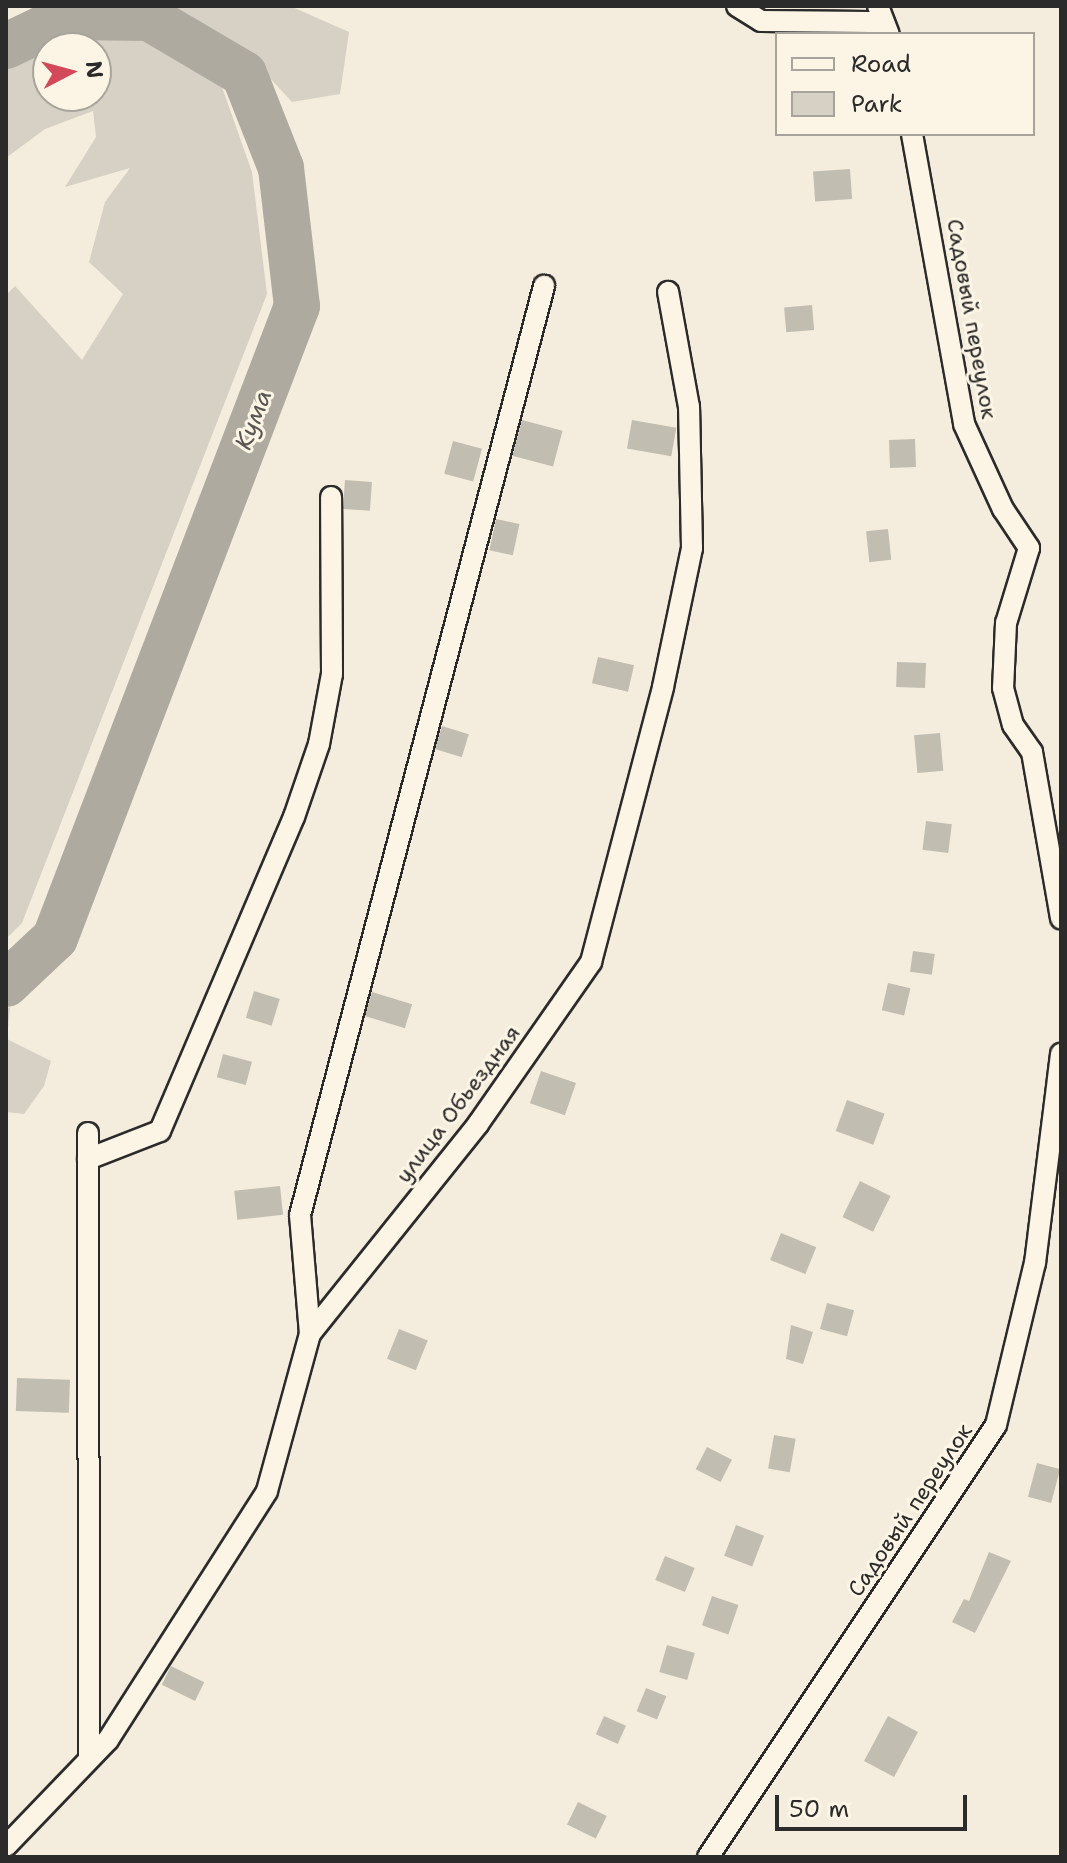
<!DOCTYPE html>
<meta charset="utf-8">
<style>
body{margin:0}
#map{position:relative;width:1067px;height:1863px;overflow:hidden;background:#f4edde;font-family:"Shantell Sans",sans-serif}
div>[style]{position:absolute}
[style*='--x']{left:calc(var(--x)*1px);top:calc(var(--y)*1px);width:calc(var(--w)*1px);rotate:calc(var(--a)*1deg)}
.green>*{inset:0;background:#d6d1c4}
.river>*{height:46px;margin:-23px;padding:0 23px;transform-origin:23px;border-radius:23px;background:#afaaa0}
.building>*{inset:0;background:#c2bdb1;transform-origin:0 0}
.roads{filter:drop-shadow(2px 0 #2b2b2b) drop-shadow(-2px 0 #2b2b2b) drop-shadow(0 2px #2b2b2b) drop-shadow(0 -2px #2b2b2b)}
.minor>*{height:20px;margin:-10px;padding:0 10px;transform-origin:10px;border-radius:10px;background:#fcf5e5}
span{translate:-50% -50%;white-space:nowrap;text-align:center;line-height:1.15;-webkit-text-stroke:6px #fcf5e5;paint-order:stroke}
.street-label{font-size:22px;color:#2b2b2b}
.water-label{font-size:24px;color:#595754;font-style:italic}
.frame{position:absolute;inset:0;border:8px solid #2b2b2b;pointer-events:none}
.legend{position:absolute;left:775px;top:32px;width:260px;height:104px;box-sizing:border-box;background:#fcf5e5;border:2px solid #a8a49b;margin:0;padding:10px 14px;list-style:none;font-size:24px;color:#2b2b2b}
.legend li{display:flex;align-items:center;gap:16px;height:40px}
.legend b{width:40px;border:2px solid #a8a49b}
.north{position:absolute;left:32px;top:32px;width:80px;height:80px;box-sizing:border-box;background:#fcf5e5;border:2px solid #a8a49b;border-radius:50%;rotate:84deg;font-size:22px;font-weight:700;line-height:32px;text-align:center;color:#2b2b2b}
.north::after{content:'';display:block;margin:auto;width:28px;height:36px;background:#d1495b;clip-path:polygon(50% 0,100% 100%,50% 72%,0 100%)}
.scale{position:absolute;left:775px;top:1795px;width:192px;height:36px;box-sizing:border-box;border:4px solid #2b2b2b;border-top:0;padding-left:10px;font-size:24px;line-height:28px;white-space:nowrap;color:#2b2b2b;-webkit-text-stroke:6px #fcf5e5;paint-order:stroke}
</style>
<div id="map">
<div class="green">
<div style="clip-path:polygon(173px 6px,290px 6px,349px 32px,340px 94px,292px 102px,254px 61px)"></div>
<div style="clip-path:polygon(evenodd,63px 39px,145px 40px,222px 87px,252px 172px,267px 294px,22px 923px,6px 939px,6px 295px,15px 286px,82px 360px,123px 294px,89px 262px,105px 202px,130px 168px,65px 187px,96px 137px,93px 111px,45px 129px,6px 158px,6px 68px,63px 39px,48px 48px,96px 48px,96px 96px,48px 96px,48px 48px)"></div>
<div style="clip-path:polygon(10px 1007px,7px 1039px,51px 1061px,44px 1086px,24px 1114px,6px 1112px,6px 1009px)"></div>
</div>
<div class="river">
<div style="--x:6;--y:46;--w:68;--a:-25.4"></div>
<div style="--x:67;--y:17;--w:82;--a:0.7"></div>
<div style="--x:149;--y:18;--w:110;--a:30.5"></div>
<div style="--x:244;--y:74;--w:101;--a:68.5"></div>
<div style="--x:281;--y:168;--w:139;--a:83.4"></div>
<div style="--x:297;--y:306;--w:677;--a:110.95"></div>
<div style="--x:55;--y:938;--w:67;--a:136.8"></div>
</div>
<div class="building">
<div style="left:850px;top:169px;width:30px;height:37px;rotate:86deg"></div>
<div style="left:812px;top:305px;width:25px;height:28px;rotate:85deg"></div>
<div style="left:522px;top:420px;width:42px;height:37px;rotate:15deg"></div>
<div style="left:632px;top:420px;width:45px;height:29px;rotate:10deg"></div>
<div style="left:915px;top:439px;width:28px;height:26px;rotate:88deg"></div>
<div style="left:453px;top:441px;width:30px;height:34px;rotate:15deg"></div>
<div style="left:345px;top:480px;width:27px;height:29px;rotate:4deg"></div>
<div style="left:496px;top:519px;width:24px;height:32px;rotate:12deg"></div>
<div style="left:888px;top:529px;width:31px;height:22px;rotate:84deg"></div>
<div style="left:598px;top:657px;width:37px;height:27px;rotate:13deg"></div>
<div style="left:897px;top:662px;width:29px;height:25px;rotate:2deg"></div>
<div style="left:442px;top:726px;width:28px;height:24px;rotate:17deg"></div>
<div style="left:940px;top:733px;width:38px;height:26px;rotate:85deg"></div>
<div style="left:926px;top:821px;width:26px;height:29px;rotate:7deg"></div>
<div style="left:913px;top:951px;width:22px;height:21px;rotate:8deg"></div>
<div style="left:888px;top:983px;width:23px;height:28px;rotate:13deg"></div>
<div style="left:254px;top:991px;width:27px;height:28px;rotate:17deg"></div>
<div style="left:372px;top:992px;width:42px;height:25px;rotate:17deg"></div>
<div style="left:223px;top:1054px;width:30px;height:24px;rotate:15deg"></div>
<div style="left:541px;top:1071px;width:37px;height:34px;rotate:19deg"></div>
<div style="left:847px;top:1100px;width:40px;height:33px;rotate:20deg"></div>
<div style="left:860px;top:1181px;width:34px;height:40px;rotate:26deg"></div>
<div style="left:280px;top:1186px;width:29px;height:46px;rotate:84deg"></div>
<div style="left:781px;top:1233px;width:38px;height:29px;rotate:22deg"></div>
<div style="left:827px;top:1303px;width:28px;height:27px;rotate:15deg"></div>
<div style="clip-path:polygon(791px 1325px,813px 1332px,803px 1364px,786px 1359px)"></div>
<div style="left:399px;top:1329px;width:31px;height:32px;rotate:22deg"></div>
<div style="left:17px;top:1378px;width:53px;height:33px;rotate:2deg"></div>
<div style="left:774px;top:1435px;width:22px;height:34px;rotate:10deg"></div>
<div style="left:707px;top:1447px;width:28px;height:25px;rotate:27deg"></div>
<div style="left:1037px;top:1463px;width:24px;height:35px;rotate:15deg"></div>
<div style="left:736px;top:1525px;width:30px;height:33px;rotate:21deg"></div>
<div style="clip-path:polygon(989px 1552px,1011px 1561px,975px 1633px,952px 1622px,964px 1599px,969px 1601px)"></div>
<div style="left:665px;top:1556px;width:32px;height:26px;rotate:22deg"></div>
<div style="left:712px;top:1596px;width:28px;height:31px;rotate:19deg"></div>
<div style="left:667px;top:1645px;width:29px;height:28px;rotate:16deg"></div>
<div style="left:171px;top:1666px;width:37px;height:21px;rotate:26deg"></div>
<div style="left:646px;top:1688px;width:22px;height:25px;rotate:22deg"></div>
<div style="left:604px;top:1716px;width:24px;height:20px;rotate:24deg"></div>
<div style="left:888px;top:1716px;width:34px;height:51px;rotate:28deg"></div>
<div style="left:578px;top:1802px;width:32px;height:25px;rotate:26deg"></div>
</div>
<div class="roads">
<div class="minor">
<div style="--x:737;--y:6;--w:28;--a:32"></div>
<div style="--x:761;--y:21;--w:109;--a:0.5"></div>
<div style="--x:870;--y:22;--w:22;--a:34"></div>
<div style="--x:878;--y:6;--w:30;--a:69"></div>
<div style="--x:912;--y:134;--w:295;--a:79.8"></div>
<div style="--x:964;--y:424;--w:94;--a:65.4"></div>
<div style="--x:1003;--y:509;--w:47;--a:56.3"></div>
<div style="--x:1029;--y:548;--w:78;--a:107"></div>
<div style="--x:1006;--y:623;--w:65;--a:92.6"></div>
<div style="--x:1003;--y:688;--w:38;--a:75"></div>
<div style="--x:1013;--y:725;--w:33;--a:55"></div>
<div style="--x:1032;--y:752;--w:169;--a:80.1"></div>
<div style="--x:88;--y:1133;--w:626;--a:89.91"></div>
<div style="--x:88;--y:1159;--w:77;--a:-21.3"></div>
<div style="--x:160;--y:1131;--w:341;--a:-66.9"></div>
<div style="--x:294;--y:817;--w:77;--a:-71.1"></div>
<div style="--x:319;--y:744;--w:71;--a:-79.5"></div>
<div style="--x:332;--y:674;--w:177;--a:-90.3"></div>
<div style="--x:310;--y:1334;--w:119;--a:-94.8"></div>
<div style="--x:300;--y:1215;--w:961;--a:-75.28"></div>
<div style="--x:6;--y:1846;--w:147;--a:-46.1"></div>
<div style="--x:108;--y:1740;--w:295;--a:-57.4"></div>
<div style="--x:267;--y:1491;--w:163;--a:-74.7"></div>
<div style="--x:310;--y:1334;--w:269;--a:-51.3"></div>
<div style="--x:478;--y:1124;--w:198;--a:-55.1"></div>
<div style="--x:591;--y:962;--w:284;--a:-75.3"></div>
<div style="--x:663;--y:687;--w:142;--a:-78.2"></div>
<div style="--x:692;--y:548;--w:141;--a:-91.2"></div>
<div style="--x:689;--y:407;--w:117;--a:-100.3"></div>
<div style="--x:708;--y:1857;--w:519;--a:-56.31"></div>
<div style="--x:996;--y:1425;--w:167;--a:-76.5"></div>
<div style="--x:1035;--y:1263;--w:211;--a:-82.9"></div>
</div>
</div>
<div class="street-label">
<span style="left:972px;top:319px;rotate:80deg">Садовый переулок</span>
<span style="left:458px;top:1104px;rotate:-53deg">улица Обьездная</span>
<span style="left:910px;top:1510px;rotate:-56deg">Садовый переулок</span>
</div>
<div class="water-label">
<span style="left:254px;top:420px;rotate:-69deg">Кума</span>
</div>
<div class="frame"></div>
<ul class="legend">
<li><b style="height:10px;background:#fcf5e5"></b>Road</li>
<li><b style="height:22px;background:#d6d1c4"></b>Park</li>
</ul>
<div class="north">N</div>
<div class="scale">50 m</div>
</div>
